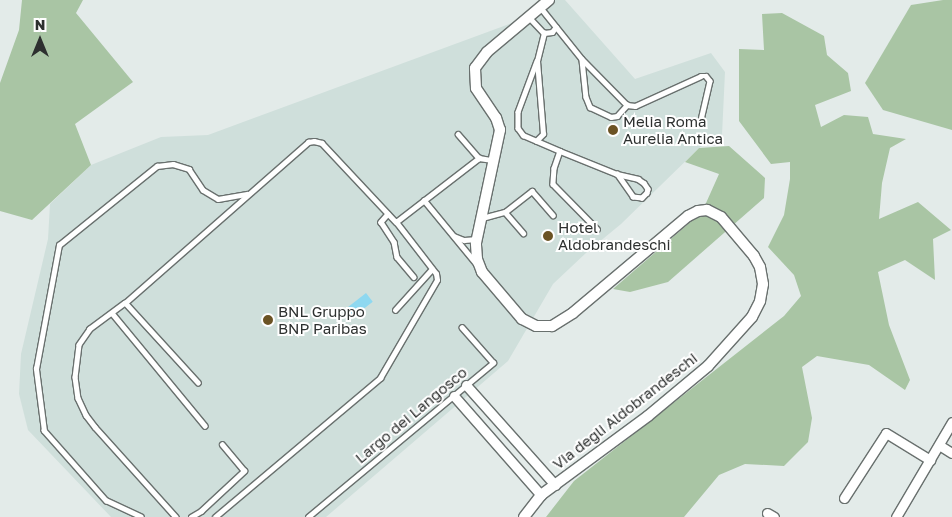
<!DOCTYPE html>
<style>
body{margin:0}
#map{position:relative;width:952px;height:517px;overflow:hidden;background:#e3ebe9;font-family:"Golos Text",sans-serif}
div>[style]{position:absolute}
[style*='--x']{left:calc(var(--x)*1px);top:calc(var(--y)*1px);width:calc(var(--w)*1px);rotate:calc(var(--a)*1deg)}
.built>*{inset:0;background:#cfdfdb}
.green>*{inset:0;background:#a9c5a4}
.water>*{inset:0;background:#8ed8f0;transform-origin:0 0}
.roads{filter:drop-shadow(1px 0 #69706e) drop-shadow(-1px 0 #69706e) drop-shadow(0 1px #69706e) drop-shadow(0 -1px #69706e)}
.service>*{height:4.5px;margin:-2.25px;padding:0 2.25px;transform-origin:2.25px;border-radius:2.25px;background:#fff}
.minor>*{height:9px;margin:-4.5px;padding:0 4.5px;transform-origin:4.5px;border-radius:4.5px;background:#fff}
.tertiary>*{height:10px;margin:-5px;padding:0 5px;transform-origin:5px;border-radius:5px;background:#fff}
.dots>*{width:14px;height:14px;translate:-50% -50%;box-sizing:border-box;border:2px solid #fff;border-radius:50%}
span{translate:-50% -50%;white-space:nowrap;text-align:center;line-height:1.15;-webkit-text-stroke:4px #fff;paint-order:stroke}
.poi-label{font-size:15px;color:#2d302f}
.left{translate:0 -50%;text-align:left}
.street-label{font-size:15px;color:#2d302f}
.north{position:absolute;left:15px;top:15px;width:50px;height:50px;-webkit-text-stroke:4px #fff;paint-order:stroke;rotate:0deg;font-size:14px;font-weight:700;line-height:20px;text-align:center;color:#2d302f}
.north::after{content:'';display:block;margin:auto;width:18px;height:22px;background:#2d302f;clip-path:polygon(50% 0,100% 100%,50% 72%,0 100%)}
</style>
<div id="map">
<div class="built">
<div style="clip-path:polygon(549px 0,565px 0,635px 79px,711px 53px,725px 72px,722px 135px,699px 148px,621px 224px,587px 252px,553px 284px,508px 361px,326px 517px,111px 517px,28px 430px,19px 394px,21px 354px,48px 239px,50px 204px,91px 165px,161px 137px,208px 135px,528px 17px)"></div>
</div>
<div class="green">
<div style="clip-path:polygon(22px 0,83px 0,76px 13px,133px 82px,75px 124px,91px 165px,32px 220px,0 211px,0 83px,19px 30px)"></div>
<div style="clip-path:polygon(943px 0,952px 0,952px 130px,883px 110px,865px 83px,911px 5px)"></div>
<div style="clip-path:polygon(782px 13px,824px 36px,827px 55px,848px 73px,851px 91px,815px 105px,821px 127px,844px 115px,868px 117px,873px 134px,906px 139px,890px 148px,882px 183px,879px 219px,918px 202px,951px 230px,933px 239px,935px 280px,905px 260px,878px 272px,889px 325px,910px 380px,905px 390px,869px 365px,817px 356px,802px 367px,812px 418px,808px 442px,784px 466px,745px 464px,719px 475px,684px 517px,546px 517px,574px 481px,784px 316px,801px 296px,794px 275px,768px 247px,784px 215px,790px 179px,790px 162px,771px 164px,739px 121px,739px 49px,764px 50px,762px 14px)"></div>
<div style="clip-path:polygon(729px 146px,765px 178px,764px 198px,668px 282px,630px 292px,613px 289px,702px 212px,719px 174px,685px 162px,699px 148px)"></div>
</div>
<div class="water">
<div style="left:366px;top:293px;width:11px;height:26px;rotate:52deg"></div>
</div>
<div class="roads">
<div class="service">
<div style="--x:541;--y:8;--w:65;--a:51.2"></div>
<div style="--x:582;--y:59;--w:64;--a:45.6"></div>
<div style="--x:627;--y:105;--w:8;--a:7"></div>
<div style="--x:635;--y:106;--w:72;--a:-24.4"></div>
<div style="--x:701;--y:76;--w:5;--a:0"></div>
<div style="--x:706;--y:76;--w:6;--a:51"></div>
<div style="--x:710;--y:81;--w:37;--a:103"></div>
<div style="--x:529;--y:17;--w:22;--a:47"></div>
<div style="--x:544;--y:33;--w:8;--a:-7"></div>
<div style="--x:552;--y:32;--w:6;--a:-51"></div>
<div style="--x:582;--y:60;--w:37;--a:84"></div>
<div style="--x:586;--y:97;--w:11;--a:68"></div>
<div style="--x:590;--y:107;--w:23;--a:25"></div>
<div style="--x:611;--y:117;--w:6;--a:-9"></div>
<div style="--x:617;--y:116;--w:15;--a:-48"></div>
<div style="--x:537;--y:61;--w:54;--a:110.4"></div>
<div style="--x:518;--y:112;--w:16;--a:90"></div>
<div style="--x:518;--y:128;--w:9;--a:54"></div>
<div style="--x:523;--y:135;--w:40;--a:23.4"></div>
<div style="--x:560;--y:151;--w:61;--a:22"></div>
<div style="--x:617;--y:174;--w:22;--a:13"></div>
<div style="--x:638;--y:179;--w:7;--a:34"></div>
<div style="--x:644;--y:183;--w:7;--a:56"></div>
<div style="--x:648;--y:189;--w:4;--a:104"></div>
<div style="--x:647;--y:193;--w:7;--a:135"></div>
<div style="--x:642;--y:198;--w:9;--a:-174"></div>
<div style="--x:633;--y:197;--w:28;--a:-125"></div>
<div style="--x:458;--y:134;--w:32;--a:49"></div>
<div style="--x:536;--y:141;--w:10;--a:-45"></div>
<div style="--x:543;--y:134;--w:73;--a:-94.7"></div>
<div style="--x:537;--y:61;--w:29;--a:-76"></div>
<div style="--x:560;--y:151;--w:18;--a:109"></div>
<div style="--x:554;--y:168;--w:16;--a:94"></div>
<div style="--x:553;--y:184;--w:63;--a:45.6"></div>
<div style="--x:424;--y:200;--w:82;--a:50.5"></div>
<div style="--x:505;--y:212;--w:28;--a:49"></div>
<div style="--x:388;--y:214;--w:11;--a:131"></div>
<div style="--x:381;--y:222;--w:24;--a:57"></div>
<div style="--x:394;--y:242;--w:15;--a:79"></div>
<div style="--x:397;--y:257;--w:26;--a:50"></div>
<div style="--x:482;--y:218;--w:24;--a:-15"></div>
<div style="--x:505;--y:212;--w:34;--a:-38"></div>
<div style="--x:532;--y:191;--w:32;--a:49"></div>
<div style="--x:454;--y:236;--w:11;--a:22"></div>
<div style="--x:464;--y:240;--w:13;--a:-4"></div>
<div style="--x:125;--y:303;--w:44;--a:143.4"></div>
<div style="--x:90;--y:329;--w:19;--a:125"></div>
<div style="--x:79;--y:345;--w:32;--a:97"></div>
<div style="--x:75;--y:377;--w:21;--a:82"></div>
<div style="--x:78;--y:398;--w:19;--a:65"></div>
<div style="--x:86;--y:415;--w:15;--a:53"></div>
<div style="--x:95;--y:427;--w:121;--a:48"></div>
<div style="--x:395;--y:310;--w:55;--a:-47.9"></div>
<div style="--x:112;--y:313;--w:146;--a:50.5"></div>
<div style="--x:198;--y:383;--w:108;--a:-132.4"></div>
<div style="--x:125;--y:303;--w:244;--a:-41.3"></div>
<div style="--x:308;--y:142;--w:6;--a:-9"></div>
<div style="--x:314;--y:141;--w:8;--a:14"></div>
<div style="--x:322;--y:143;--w:108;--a:46.9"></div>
<div style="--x:396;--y:222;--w:105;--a:-37.6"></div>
<div style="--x:479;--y:158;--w:13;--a:9"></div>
<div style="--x:141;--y:517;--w:38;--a:-155"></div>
<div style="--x:106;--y:501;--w:94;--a:-131.5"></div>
<div style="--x:44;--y:431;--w:63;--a:-97.4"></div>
<div style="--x:36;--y:369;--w:126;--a:-79.5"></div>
<div style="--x:59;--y:245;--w:126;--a:-38.9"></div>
<div style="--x:157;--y:166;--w:16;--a:-7"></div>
<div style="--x:173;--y:164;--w:17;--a:17"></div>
<div style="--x:189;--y:169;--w:25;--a:56"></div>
<div style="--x:203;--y:190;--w:17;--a:31"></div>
<div style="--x:218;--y:199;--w:29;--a:-10"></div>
<div style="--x:191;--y:517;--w:12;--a:-31"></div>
<div style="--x:201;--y:511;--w:59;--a:-42.9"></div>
<div style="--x:244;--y:471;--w:34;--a:-130"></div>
<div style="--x:215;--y:517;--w:216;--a:-40.1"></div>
<div style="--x:380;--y:378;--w:113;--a:-59.8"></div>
<div style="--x:437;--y:280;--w:6;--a:-99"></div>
<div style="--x:436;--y:274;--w:66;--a:-127.6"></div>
<div style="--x:308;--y:517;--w:241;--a:-39.8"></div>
<div style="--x:493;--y:363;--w:47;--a:-131.5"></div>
</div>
<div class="minor">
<div style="--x:466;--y:385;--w:134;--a:48.3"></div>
<div style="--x:454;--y:396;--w:132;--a:48.7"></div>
<div style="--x:939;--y:445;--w:15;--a:32"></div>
<div style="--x:844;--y:498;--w:77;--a:-57.1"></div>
<div style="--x:886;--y:433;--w:52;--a:31.5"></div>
<div style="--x:767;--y:513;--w:8;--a:30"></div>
<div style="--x:896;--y:517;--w:110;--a:-59.5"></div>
</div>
<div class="tertiary">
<div style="--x:524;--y:517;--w:28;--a:-52"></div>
<div style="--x:541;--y:495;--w:133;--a:-36.4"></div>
<div style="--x:648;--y:416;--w:78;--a:-39.8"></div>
<div style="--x:708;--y:366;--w:66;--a:-48.1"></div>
<div style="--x:752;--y:317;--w:18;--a:-63"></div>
<div style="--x:760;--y:301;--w:17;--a:-80"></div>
<div style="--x:763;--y:284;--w:17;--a:-100"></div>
<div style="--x:760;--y:267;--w:13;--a:-119"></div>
<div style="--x:754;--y:256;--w:51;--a:-130.2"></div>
<div style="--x:721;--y:217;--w:16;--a:-153"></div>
<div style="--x:707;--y:210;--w:9;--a:174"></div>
<div style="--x:698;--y:211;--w:11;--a:153"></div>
<div style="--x:688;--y:216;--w:150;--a:139.9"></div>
<div style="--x:573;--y:313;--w:25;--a:148"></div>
<div style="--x:552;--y:326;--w:16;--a:180"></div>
<div style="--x:536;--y:326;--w:16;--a:-153"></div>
<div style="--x:522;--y:319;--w:62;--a:-130.4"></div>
<div style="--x:482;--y:272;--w:14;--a:-111"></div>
<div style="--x:477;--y:259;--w:16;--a:-94"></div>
<div style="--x:476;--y:243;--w:116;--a:-78"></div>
<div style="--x:500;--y:130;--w:13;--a:-108"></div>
<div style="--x:496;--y:118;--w:36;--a:-124"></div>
<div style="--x:476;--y:88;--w:20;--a:-93"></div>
<div style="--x:475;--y:68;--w:20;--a:-53"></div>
<div style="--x:487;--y:52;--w:81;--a:-40"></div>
</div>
</div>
<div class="dots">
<div style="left:613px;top:130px;background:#6b5324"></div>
<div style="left:548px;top:236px;background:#6b5324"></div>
<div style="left:268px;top:320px;background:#6b5324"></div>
</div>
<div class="poi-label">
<span class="left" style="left:623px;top:130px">Melia Roma<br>Aurelia Antica</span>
<span class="left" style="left:558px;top:236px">Hotel<br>Aldobrandeschi</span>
<span class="left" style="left:278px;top:320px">BNL Gruppo<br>BNP Paribas</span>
</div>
<div class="street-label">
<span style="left:625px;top:411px;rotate:-38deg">Via degli Aldobrandeschi</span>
<span style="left:411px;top:415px;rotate:-40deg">Largo dei Langosco</span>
</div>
<div class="north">N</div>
</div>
